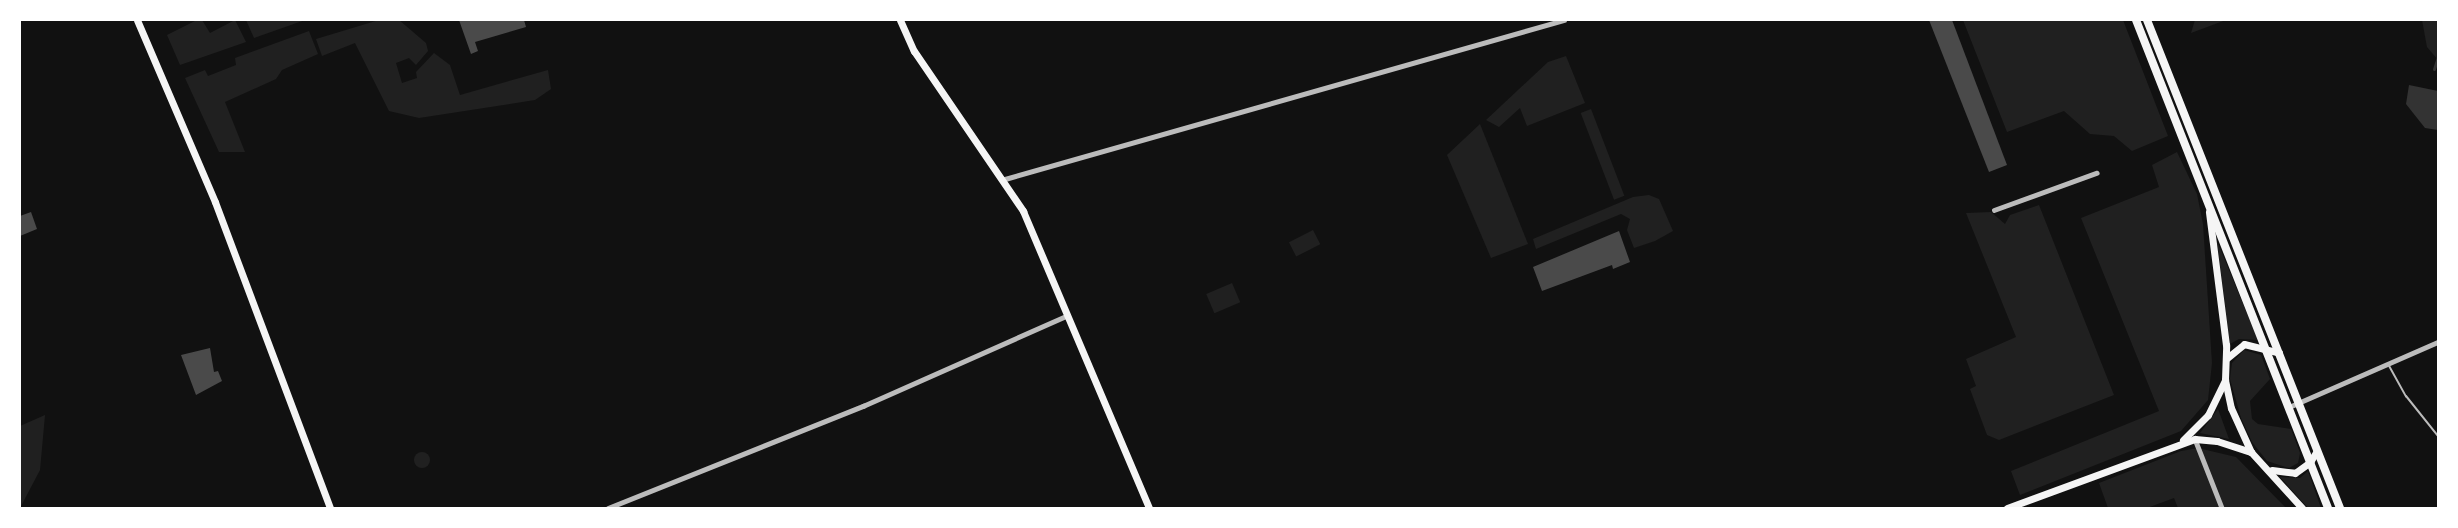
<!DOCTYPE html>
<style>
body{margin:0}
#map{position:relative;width:2458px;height:528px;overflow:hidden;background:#111;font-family:"Nunito Sans",sans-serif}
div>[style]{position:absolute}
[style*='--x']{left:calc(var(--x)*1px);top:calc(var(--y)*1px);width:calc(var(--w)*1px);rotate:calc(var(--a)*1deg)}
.green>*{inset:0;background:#202020;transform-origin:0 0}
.round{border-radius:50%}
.water>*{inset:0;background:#333}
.stream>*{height:3px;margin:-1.5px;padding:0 1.5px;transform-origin:1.5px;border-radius:1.5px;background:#333}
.building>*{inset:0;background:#4a4a4a}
.service>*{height:2px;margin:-1px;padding:0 1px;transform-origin:1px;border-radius:1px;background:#bcbcbc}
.minor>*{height:4.5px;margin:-2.25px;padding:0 2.25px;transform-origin:2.25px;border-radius:2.25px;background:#bcbcbc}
.secondary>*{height:7px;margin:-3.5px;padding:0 3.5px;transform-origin:3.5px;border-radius:3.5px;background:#f5f5f5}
.primary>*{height:8px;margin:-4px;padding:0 4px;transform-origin:4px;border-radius:4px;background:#f5f5f5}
span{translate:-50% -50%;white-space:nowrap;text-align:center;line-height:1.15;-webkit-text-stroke:6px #fff;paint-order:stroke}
.frame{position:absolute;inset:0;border:21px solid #fff;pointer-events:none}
</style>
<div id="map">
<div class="green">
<div style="clip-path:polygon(197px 20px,202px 20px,210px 33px,235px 20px,246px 42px,180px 65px,167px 35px)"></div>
<div style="clip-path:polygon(246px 20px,305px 20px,254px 38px)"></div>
<div style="clip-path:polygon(379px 20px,399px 20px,426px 43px,428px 51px,416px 65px,409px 58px,396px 63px,402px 83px,417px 78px,416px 72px,434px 53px,450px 65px,460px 95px,548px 70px,551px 89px,535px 100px,419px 118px,389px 111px,355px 43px,322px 56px,316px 39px)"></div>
<div style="clip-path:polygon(1963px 20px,2123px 20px,2168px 136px,2132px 151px,2114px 136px,2090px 134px,2064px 111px,2007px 132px)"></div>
<div style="clip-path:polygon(2195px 20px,2226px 20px,2191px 33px)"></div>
<div style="clip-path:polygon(2422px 20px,2438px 20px,2438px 60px,2427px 47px)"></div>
<div style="clip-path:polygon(309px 31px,318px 54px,282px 70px,276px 79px,225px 102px,245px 152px,219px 152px,185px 78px,205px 70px,208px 76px,236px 65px,235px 58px)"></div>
<div style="clip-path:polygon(1566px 56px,1585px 103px,1527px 126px,1520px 108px,1499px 127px,1486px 120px,1548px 62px)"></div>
<div style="left:1591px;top:109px;width:93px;height:11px;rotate:69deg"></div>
<div style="clip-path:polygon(1480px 124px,1528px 244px,1491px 258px,1447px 155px)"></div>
<div style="clip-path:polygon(2177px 152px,2197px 194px,2203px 224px,2212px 363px,2208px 400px,2181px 431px,2020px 495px,2011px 471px,2159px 411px,2081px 218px,2159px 187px,2152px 165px)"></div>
<div style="clip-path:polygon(1649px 195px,1659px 199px,1673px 231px,1655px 241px,1634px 248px,1627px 230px,1630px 219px,1621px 214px,1536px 249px,1533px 239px,1633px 197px)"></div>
<div style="clip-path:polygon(2039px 205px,2114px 395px,1999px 440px,1987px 435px,1970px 389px,1976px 386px,1966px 359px,2016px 337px,1966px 213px,1991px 212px,2005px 224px,2010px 215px)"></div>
<div style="left:1313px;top:230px;width:16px;height:27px;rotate:63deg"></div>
<div style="clip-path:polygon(2217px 241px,2258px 340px,2239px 339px,2230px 344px)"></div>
<div style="left:1232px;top:283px;width:21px;height:28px;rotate:67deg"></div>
<div style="clip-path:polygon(2244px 350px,2261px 355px,2270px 379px,2250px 401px,2252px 419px,2258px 424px,2291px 429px,2300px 453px,2298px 463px,2289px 468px,2267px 461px,2252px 442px,2241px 418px,2230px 379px,2232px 363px)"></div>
<div style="clip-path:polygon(2218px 409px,2229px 439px,2200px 433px)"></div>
<div style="clip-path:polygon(45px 415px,40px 470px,20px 508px,20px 426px)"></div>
<div style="clip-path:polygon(2198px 448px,2236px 457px,2286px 508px,2178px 508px,2174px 498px,2147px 508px,2108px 508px,2099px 483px,2181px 451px)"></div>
<div class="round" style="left:414px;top:452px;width:16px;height:16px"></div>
<div style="clip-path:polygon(2308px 471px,2321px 508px,2308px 508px,2280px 477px,2300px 478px)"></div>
</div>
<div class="water">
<div style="clip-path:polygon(2409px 85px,2438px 91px,2438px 130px,2425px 128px,2406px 104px)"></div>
</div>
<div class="stream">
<div style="--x:2434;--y:69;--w:13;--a:-72"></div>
</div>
<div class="building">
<div style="clip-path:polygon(459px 20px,524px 20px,526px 27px,475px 42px,478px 51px,471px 54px)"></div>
<div style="clip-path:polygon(1929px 20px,1952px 20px,2007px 165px,1989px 172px)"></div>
<div style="clip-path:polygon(31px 212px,37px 229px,20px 236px,20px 216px)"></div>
<div style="clip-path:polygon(1619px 231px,1630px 262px,1613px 269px,1612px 265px,1542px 291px,1533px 267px)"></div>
<div style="clip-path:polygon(210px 348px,214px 372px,218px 371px,222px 381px,196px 395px,181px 355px)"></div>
</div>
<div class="service">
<div style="--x:2388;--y:364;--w:37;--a:61"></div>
<div style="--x:2406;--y:396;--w:51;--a:51.3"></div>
</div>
<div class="minor">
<div style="--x:1005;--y:179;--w:581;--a:-15.88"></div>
<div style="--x:1994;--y:210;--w:109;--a:-19.9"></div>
<div style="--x:2289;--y:407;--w:163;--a:-23.6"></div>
<div style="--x:2195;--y:439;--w:74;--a:68.6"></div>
<div style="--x:608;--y:508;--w:275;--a:-21.8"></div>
<div style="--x:863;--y:406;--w:224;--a:-23.9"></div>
</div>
<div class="secondary">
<div style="--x:137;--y:20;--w:198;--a:66.8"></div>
<div style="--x:215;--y:202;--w:327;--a:69.4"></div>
<div style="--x:900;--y:20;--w:34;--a:66"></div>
<div style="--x:914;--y:51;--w:194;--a:55.7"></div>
<div style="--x:1023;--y:211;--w:323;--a:67"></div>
<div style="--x:2227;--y:358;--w:22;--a:-39"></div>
<div style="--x:2244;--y:344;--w:36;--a:14"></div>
<div style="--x:2225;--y:380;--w:29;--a:78"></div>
<div style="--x:2231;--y:408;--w:48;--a:65.6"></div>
<div style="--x:2183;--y:440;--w:35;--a:-45"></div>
<div style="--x:2208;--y:415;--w:39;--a:-64"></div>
<div style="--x:2225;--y:380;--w:35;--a:-88"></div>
<div style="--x:2226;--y:345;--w:134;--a:-97.3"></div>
<div style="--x:2272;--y:470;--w:23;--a:7"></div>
<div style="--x:2295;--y:473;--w:19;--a:-36"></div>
<div style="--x:2310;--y:462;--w:13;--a:-58"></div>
<div style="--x:2007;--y:508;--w:200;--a:-20.2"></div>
<div style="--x:2195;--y:439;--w:22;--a:5"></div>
<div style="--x:2217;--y:441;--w:36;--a:18"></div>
<div style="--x:2251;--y:452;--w:76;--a:47.7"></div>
</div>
<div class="primary">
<div style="--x:2136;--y:20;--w:524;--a:68.52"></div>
<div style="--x:2147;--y:20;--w:525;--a:68.42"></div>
</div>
<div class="frame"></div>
</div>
